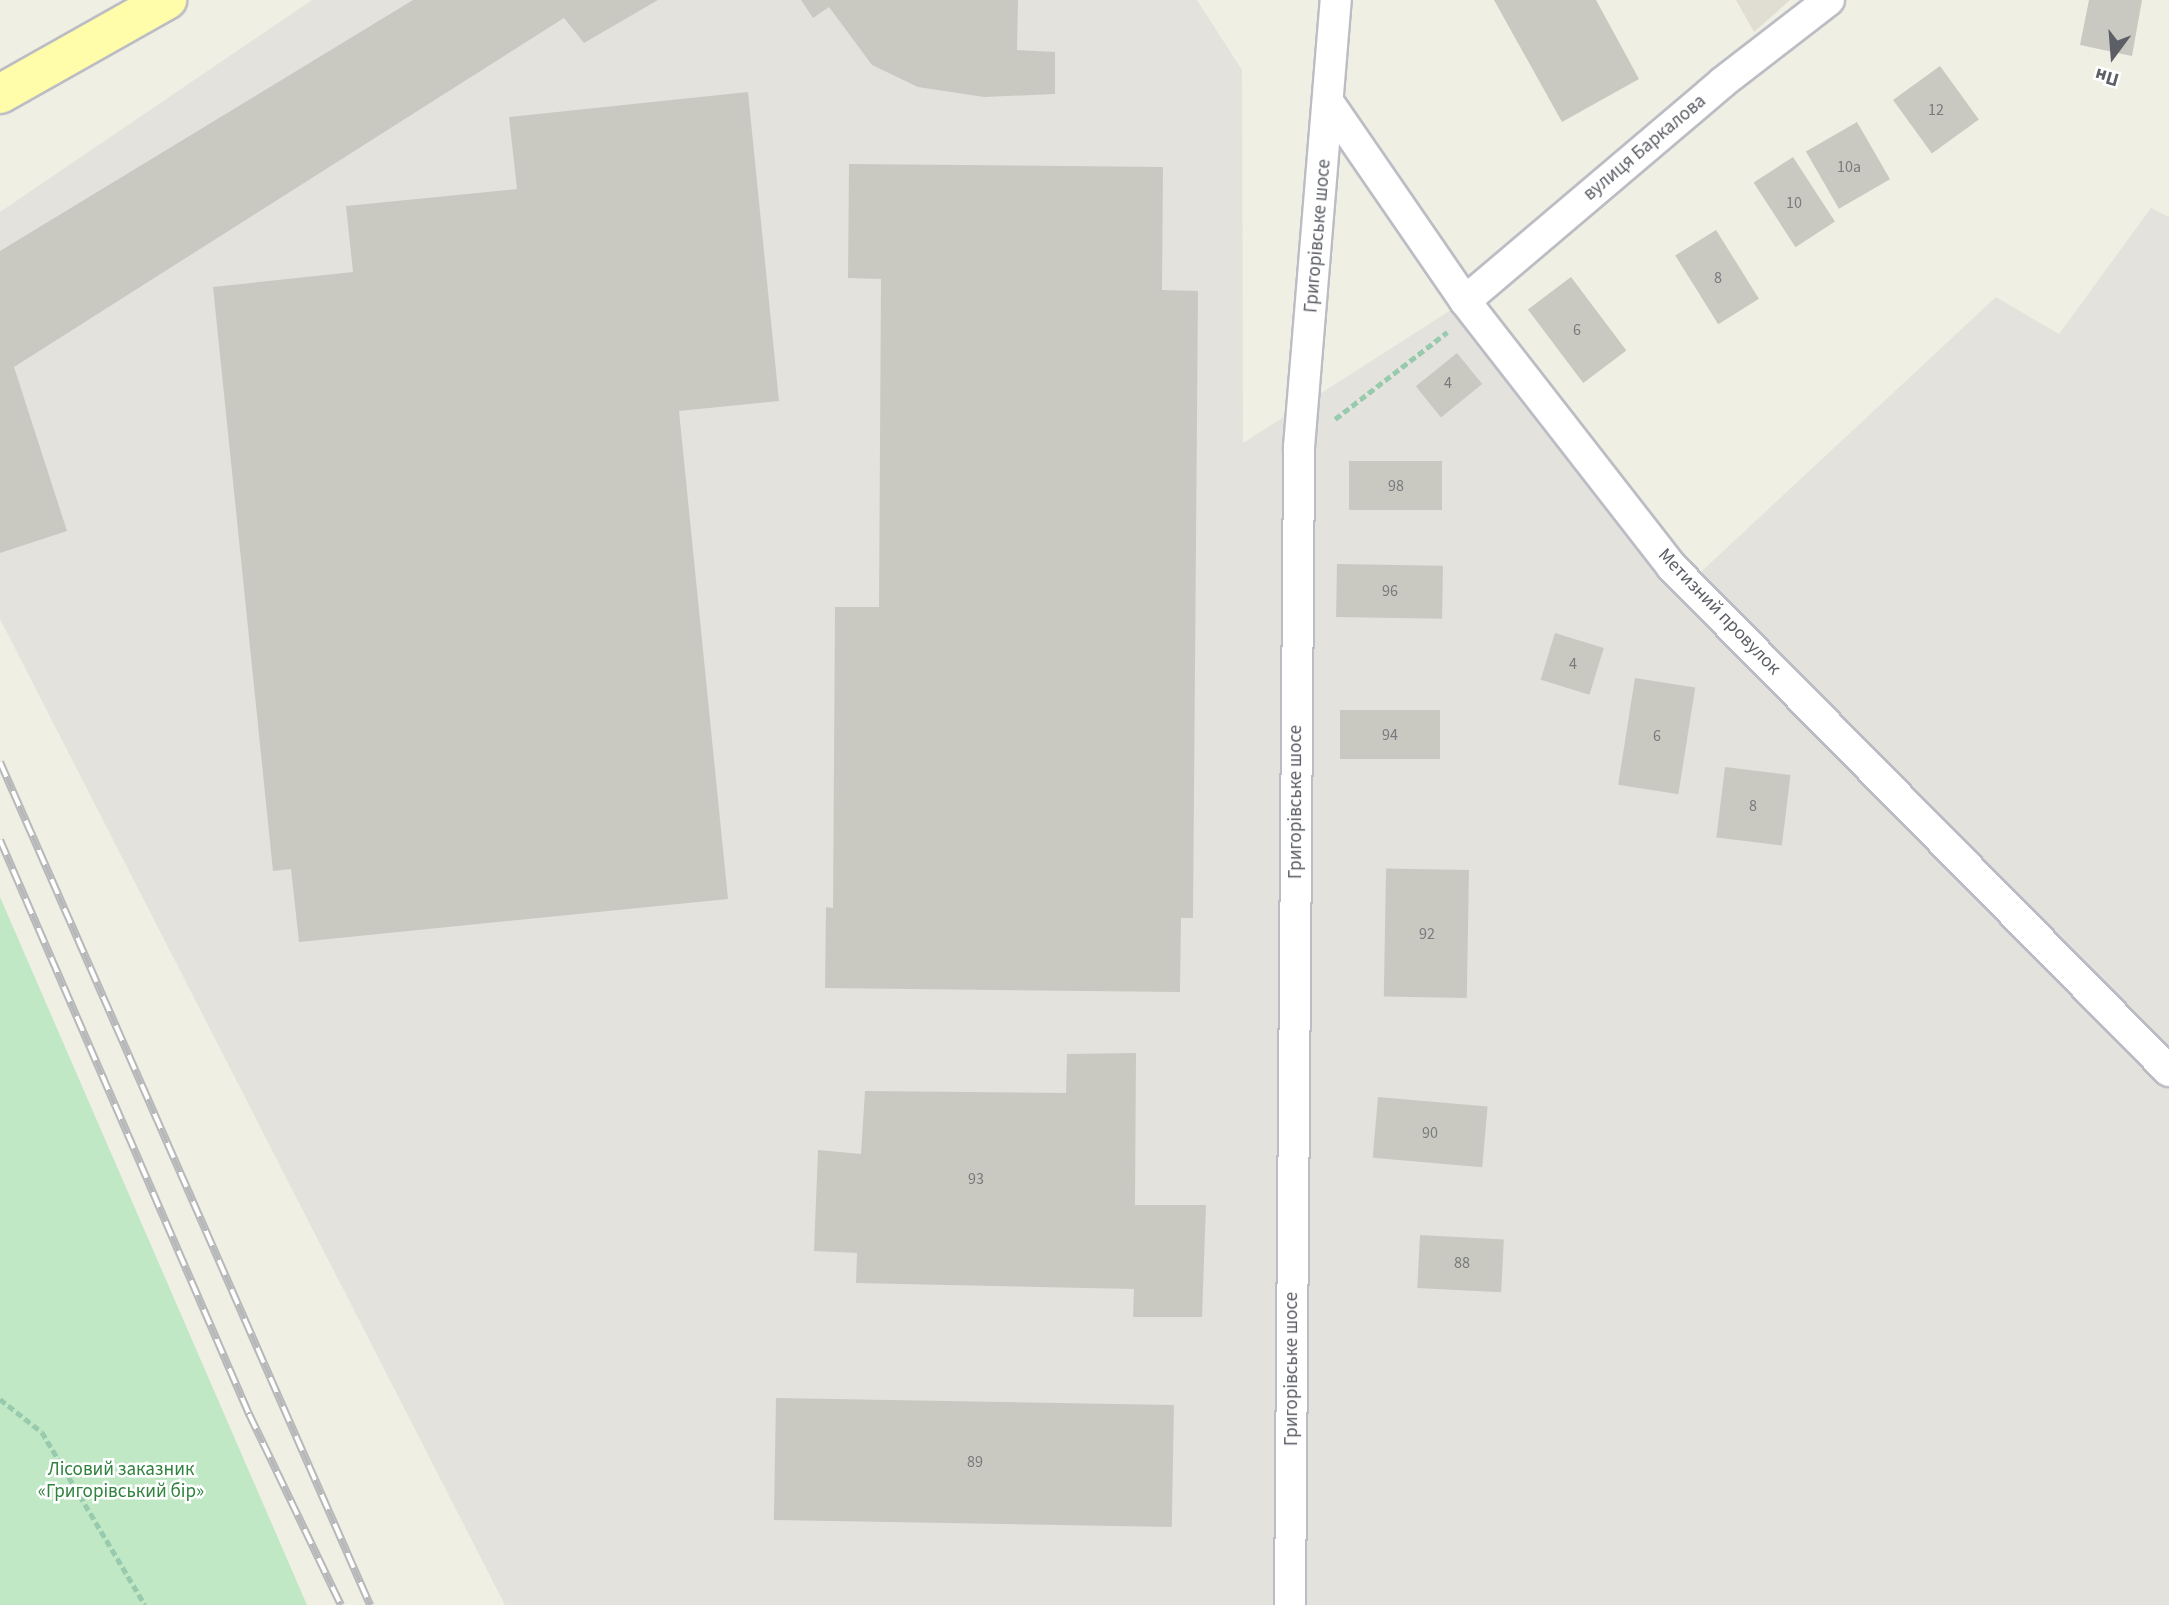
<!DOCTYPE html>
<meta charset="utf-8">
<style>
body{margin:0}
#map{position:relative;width:2169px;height:1605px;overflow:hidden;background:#efefe4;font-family:"Source Sans 3",sans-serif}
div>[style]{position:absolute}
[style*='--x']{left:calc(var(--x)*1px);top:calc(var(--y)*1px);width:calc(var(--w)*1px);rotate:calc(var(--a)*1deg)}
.industrial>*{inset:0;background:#e3e2dc}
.education>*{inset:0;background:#e0ded3}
.green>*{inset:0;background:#c0e8c5}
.building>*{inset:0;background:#cac9c1;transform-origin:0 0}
.path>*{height:4.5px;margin-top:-2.25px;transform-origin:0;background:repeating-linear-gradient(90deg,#98caad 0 7px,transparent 0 10.5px)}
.roads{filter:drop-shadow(2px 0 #bcbdc4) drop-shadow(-2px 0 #bcbdc4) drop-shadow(0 2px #bcbdc4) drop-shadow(0 -2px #bcbdc4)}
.minor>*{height:30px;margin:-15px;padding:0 15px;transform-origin:15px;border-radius:15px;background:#fff}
.primary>*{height:38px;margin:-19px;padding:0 19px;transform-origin:19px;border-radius:19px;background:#fffdaa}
.rail>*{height:8px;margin-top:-4px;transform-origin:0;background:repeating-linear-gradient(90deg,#fff 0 16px,#b7b8b9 0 32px);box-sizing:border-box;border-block:2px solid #b7b8b9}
span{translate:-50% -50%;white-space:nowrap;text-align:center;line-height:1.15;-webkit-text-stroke:5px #fff;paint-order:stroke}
.number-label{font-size:16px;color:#787a7d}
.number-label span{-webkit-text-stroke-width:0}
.street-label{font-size:19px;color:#5c5f66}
.park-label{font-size:19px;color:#30823f}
.north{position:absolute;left:2078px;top:21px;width:70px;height:70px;-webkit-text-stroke:5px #fff;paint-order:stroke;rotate:196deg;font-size:19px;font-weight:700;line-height:28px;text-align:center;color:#5c5f66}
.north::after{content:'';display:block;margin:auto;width:24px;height:32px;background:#5c5f66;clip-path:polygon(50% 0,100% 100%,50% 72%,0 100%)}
</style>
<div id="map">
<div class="industrial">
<div style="clip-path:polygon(312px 0,1197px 0,1242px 70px,1243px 443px,1465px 301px,1689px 583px,1996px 297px,2059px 334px,2151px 208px,2169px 217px,2169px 1605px,505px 1605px,0 619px,0 212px)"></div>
</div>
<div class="education">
<div style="clip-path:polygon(1736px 0,1790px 0,1754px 32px)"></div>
</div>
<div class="green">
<div style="clip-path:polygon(0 897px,307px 1605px,0 1605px)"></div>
</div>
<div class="building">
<div style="clip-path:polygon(413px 0,658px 0,584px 43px,564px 18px,14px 367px,67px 531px,0 553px,0 251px)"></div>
<div style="clip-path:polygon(801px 0,1018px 0,1017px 50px,1055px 52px,1055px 94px,984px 97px,918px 87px,872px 65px,829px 7px,813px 18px)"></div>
<div style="clip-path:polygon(1494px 0,1596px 0,1639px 79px,1562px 122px)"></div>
<div style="clip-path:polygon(2089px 0,2142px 0,2132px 56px,2080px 45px)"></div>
<div style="left:1940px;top:66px;width:66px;height:58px;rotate:54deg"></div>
<div style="clip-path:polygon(748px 92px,779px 401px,679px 411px,728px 899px,299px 942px,291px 869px,273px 871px,213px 287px,353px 272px,346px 206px,517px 189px,509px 117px)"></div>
<div style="left:1857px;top:122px;width:66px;height:59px;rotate:60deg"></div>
<div style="left:1793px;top:157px;width:77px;height:47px;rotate:57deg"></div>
<div style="clip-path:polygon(849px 164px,1163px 167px,1162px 290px,1198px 291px,1193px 918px,1181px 918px,1180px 992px,825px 988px,826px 907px,833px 908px,835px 607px,879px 607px,881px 279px,848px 278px)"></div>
<div style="left:1716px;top:230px;width:81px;height:48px;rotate:58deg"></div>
<div style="left:1571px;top:277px;width:92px;height:54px;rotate:53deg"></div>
<div style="left:1457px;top:353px;width:40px;height:53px;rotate:51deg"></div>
<div style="left:1442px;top:461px;width:49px;height:93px;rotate:90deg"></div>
<div style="left:1337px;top:564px;width:106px;height:53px;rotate:1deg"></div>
<div style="left:1555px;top:633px;width:51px;height:49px;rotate:17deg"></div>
<div style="left:1635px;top:678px;width:61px;height:108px;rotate:9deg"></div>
<div style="left:1340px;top:710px;width:100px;height:49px"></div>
<div style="left:1725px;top:767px;width:66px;height:71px;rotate:7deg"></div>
<div style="left:1469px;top:870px;width:128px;height:83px;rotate:91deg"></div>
<div style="clip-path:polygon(1136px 1053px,1135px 1205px,1206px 1205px,1202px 1317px,1133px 1317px,1134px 1289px,856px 1283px,857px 1253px,814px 1251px,818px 1150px,861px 1154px,865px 1091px,1066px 1093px,1067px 1054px)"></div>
<div style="left:1378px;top:1097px;width:110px;height:61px;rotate:5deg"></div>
<div style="left:1420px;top:1235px;width:84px;height:53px;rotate:3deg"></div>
<div style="left:776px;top:1398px;width:398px;height:122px;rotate:1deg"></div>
</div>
<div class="path">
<div style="--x:1335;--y:419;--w:142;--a:-37.8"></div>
<div style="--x:0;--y:1399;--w:53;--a:38.2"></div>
<div style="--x:42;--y:1432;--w:201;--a:59.2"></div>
</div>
<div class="roads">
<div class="minor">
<div style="--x:1329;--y:103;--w:240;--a:55.5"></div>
<div style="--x:1465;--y:301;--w:337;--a:52.1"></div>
<div style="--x:1672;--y:567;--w:708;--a:45.4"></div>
<div style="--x:1465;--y:301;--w:338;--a:-40.3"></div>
<div style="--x:1723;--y:82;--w:134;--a:-37.7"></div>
<div style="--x:1290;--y:1605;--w:1158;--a:-89.55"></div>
<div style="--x:1299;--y:447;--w:449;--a:-85.3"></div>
</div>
<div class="primary">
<div style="--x:0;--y:94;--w:192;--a:-29.4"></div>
</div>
</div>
<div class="rail">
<div style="--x:0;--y:762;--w:921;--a:66.3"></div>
<div style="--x:0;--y:840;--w:626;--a:66.55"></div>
<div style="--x:249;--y:1414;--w:212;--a:64.3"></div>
</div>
<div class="number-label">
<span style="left:1936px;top:110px">12</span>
<span style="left:1849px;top:167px">10а</span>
<span style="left:1794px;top:203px">10</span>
<span style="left:1718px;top:278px">8</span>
<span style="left:1577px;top:330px">6</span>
<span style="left:1448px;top:383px">4</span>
<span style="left:1396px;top:486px">98</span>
<span style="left:1390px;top:591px">96</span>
<span style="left:1573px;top:664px">4</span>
<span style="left:1390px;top:735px">94</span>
<span style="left:1657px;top:736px">6</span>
<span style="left:1753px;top:806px">8</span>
<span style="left:1427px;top:934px">92</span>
<span style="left:1430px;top:1133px">90</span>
<span style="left:976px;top:1179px">93</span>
<span style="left:1462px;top:1263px">88</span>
<span style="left:975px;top:1462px">89</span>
</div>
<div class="street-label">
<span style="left:1645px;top:148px;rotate:-40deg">вулиця Баркалова</span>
<span style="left:1318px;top:236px;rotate:-85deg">Григорівське шосе</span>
<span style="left:1719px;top:612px;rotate:46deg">Метизний провулок</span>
<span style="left:1296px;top:802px;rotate:-90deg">Григорівське шосе</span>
<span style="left:1292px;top:1369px;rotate:-90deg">Григорівське шосе</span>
</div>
<div class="park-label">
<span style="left:121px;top:1481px">Лісовий заказник<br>«Григорівський бір»</span>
</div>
<div class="north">Пн</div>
</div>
